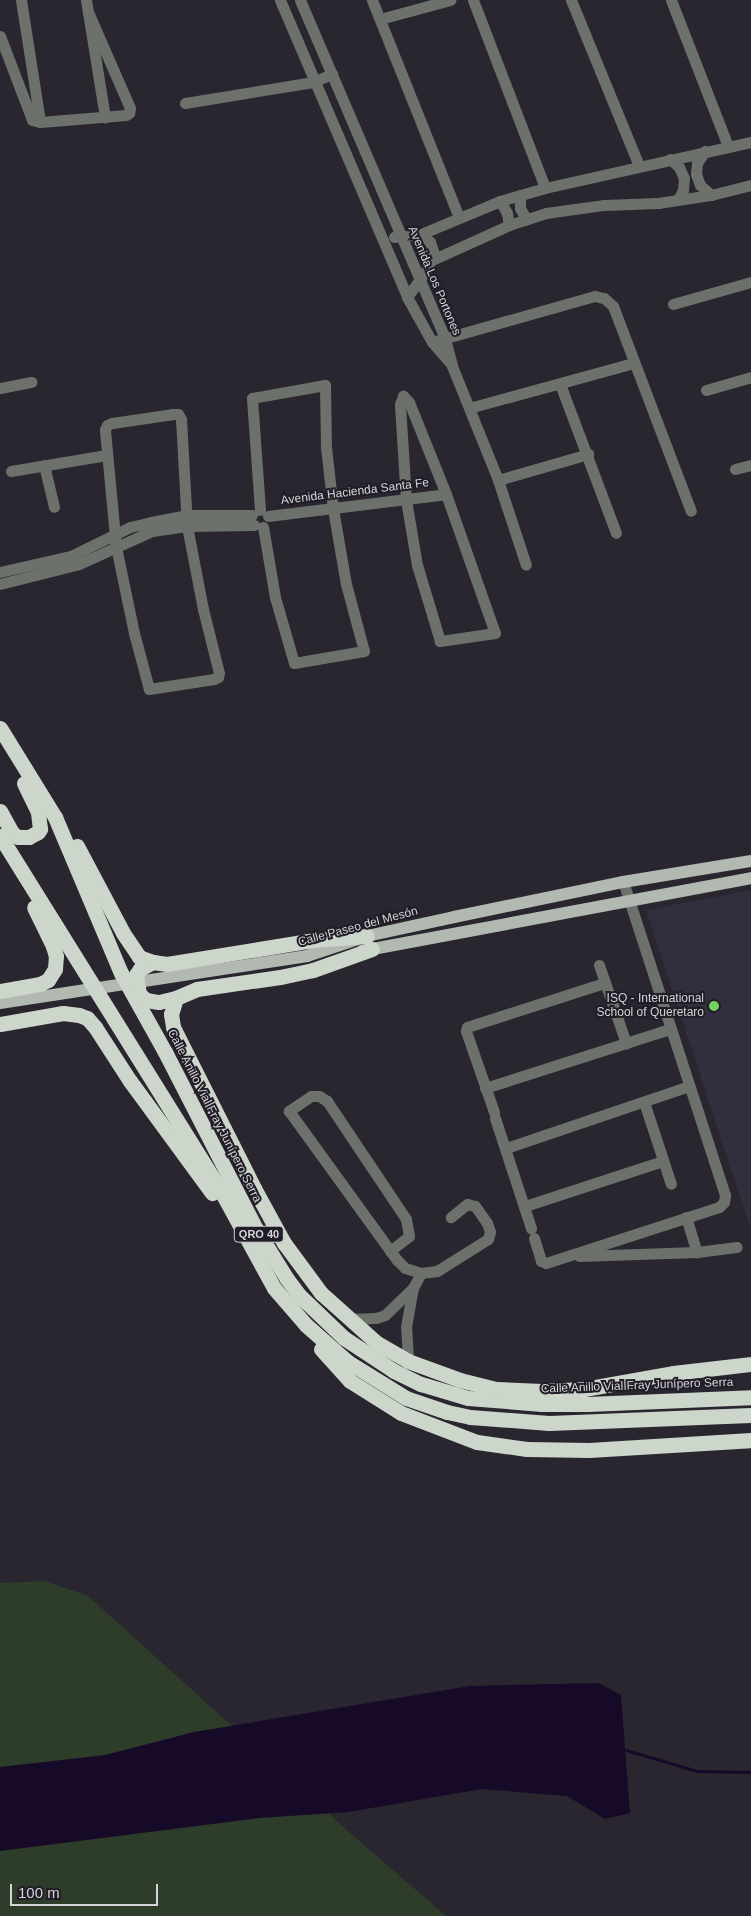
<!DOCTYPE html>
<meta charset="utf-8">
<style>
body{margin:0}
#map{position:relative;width:751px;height:1916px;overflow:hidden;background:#292630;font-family:Helvetica,sans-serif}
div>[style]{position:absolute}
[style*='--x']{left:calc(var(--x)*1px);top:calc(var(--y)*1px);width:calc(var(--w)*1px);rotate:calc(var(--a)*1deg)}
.built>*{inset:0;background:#332e3e}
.green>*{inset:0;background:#2d3d2a}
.water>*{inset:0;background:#170a28}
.stream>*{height:3px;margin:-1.5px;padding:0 1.5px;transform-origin:1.5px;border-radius:1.5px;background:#170a28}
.minor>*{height:11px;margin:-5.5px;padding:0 5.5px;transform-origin:5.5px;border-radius:5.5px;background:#6d716c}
.major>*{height:12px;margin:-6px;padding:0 6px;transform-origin:6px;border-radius:6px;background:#b1b9b0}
.highway>*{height:15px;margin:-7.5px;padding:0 7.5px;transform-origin:7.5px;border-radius:7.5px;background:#cdd6cb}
.dots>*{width:14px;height:14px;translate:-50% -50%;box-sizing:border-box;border:2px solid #201d26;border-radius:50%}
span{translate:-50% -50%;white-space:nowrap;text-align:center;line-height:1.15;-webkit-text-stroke:4px #201d26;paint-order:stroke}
.shield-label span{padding:1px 4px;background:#201d26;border:1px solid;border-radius:4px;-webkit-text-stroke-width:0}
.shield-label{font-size:11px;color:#d5d3d9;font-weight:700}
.street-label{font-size:12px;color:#d5d3d9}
.poi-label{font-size:12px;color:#d5d3d9}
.right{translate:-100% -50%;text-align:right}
.scale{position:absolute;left:10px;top:1884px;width:148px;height:22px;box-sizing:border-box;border:2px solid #d5d3d9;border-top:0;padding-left:6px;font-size:15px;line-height:18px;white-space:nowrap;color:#d5d3d9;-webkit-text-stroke:4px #201d26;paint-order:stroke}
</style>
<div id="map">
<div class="built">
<div style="clip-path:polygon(751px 890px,751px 1230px,646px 910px)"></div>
</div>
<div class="green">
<div style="clip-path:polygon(44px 1581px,87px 1595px,349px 1832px,446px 1916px,0 1916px,0 1583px)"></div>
</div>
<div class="water">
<div style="clip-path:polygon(599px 1683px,621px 1695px,630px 1813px,605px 1819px,567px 1796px,482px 1789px,348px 1812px,260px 1818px,0 1851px,0 1767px,105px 1755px,194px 1732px,470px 1686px)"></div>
</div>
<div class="stream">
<div style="--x:626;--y:1750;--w:74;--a:16.5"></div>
<div style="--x:697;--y:1771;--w:54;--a:1.1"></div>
</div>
<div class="minor">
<div style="--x:21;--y:0;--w:123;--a:81.1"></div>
<div style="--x:86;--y:0;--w:119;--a:80.8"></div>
<div style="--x:280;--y:0;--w:323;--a:66.8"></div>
<div style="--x:407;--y:297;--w:51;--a:60.9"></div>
<div style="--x:432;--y:342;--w:29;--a:49"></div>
<div style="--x:300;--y:0;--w:369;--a:66.8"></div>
<div style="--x:445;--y:339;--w:28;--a:75"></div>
<div style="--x:452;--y:366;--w:123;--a:68"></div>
<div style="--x:498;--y:480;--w:89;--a:71.8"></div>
<div style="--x:372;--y:0;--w:234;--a:68.2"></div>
<div style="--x:473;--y:0;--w:201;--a:69"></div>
<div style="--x:571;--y:0;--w:179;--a:67.7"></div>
<div style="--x:671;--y:0;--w:157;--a:68.7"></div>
<div style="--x:380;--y:19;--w:73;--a:-15.2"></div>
<div style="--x:0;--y:36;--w:90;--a:69.1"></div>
<div style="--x:32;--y:120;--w:8;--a:14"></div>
<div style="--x:40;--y:122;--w:86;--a:-4.7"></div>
<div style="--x:126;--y:115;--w:4;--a:-34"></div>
<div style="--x:129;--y:113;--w:5;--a:-79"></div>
<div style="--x:130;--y:108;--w:105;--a:-113.6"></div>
<div style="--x:185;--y:103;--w:130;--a:-9.3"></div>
<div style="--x:313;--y:82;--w:21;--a:-23"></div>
<div style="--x:705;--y:151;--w:14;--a:124"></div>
<div style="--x:697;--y:163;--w:11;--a:95"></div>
<div style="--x:696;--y:174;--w:12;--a:70"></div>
<div style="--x:700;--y:185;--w:15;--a:42"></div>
<div style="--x:670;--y:159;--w:12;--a:42"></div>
<div style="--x:679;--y:167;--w:12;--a:66"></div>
<div style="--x:684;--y:178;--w:12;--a:95"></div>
<div style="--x:683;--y:190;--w:11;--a:117"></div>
<div style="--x:520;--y:195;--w:13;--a:90"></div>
<div style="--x:520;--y:208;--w:13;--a:61"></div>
<div style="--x:500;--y:201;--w:14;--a:60"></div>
<div style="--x:507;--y:213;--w:12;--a:81"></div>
<div style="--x:394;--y:237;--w:27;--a:-6"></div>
<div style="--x:421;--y:234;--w:86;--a:-22.7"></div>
<div style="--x:500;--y:201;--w:47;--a:-16.1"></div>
<div style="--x:545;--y:188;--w:211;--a:-12.6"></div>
<div style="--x:432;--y:260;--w:85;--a:-24.4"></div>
<div style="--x:509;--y:225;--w:39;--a:-18"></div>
<div style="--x:546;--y:213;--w:59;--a:-7.9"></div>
<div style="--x:604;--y:205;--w:54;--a:-2.1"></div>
<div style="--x:658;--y:203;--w:54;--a:-8.6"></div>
<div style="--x:711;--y:195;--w:41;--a:-14"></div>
<div style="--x:407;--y:297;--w:32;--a:-54"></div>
<div style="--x:426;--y:271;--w:19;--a:-65"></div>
<div style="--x:434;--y:254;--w:13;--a:-108"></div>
<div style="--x:430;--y:242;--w:12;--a:-138"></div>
<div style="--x:673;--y:304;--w:81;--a:-15.8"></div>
<div style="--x:432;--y:342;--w:169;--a:-15.8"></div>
<div style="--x:595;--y:296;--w:9;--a:13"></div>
<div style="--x:604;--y:298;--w:12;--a:42"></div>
<div style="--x:613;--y:306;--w:219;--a:69.2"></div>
<div style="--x:560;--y:384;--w:159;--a:69.4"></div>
<div style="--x:0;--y:388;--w:32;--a:-11"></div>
<div style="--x:706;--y:390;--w:47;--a:-16.1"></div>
<div style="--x:403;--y:396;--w:8;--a:45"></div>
<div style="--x:409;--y:402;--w:99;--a:68.1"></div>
<div style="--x:446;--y:494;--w:147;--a:70.6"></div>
<div style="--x:495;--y:633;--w:56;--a:171.7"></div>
<div style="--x:440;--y:641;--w:79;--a:-106.8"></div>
<div style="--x:417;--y:565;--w:66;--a:-99.6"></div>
<div style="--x:406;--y:500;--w:96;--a:-93.6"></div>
<div style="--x:400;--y:404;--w:9;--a:-69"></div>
<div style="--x:469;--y:408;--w:171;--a:-15.3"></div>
<div style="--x:173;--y:414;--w:5;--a:0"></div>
<div style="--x:178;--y:414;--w:6;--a:59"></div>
<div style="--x:181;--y:419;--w:107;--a:86.8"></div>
<div style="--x:187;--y:526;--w:85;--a:79.1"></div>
<div style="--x:203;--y:609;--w:66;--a:76"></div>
<div style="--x:219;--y:673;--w:4;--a:104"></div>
<div style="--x:218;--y:677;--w:4;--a:153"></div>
<div style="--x:214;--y:679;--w:66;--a:171.3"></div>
<div style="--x:149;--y:689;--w:58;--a:-105"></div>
<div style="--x:134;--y:633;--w:88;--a:-101.8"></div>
<div style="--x:116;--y:547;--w:118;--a:-95.4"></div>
<div style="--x:105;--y:430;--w:5;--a:-68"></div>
<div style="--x:107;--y:425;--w:5;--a:-22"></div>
<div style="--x:112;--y:423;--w:62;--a:-8.4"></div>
<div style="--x:44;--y:465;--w:43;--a:76.6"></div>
<div style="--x:735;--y:469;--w:16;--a:-14"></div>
<div style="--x:11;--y:471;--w:97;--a:-9.5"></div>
<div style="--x:498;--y:480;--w:94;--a:-16.1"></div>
<div style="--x:260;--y:510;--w:112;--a:-94.1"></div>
<div style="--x:252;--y:398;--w:74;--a:-10.1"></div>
<div style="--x:325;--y:385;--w:62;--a:89.1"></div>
<div style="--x:326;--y:447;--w:62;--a:83.6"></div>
<div style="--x:333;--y:509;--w:76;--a:80.2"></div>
<div style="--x:346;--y:584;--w:69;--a:75"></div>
<div style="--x:364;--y:651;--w:71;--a:170.3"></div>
<div style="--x:294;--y:663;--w:69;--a:-106.1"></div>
<div style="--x:275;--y:597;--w:71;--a:-99.7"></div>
<div style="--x:268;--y:516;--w:179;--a:-7"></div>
<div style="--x:0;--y:572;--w:73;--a:-12.7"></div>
<div style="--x:71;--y:556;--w:66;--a:-26.2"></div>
<div style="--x:130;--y:527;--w:22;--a:-13"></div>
<div style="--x:151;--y:522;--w:36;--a:-11"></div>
<div style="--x:186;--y:515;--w:66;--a:0"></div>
<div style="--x:0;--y:584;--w:81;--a:-14.2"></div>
<div style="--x:79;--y:564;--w:80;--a:-24.3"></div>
<div style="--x:152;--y:531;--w:35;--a:-8"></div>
<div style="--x:187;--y:526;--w:67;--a:-0.9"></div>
<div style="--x:599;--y:965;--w:83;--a:70.9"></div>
<div style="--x:485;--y:1088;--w:194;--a:-17.7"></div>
<div style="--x:644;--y:1102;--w:86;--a:71.8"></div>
<div style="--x:494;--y:1112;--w:86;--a:-109.1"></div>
<div style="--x:466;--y:1031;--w:4;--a:-76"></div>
<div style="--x:467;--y:1027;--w:144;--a:-17.8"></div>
<div style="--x:495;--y:1118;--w:116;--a:71.9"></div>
<div style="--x:506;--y:1148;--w:193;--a:-18.7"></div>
<div style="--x:525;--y:1206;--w:145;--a:-18.1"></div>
<div style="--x:686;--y:1217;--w:37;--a:73"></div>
<div style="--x:534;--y:1238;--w:24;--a:73"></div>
<div style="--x:541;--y:1261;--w:5;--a:22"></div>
<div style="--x:546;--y:1263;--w:182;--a:-17.9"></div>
<div style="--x:719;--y:1207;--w:7;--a:-45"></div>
<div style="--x:724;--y:1202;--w:7;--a:-82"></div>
<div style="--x:725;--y:1195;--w:329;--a:-108"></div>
<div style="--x:390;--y:1251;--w:24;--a:-38"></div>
<div style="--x:409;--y:1236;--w:17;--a:-100"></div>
<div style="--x:406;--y:1219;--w:142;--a:-123.8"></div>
<div style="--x:327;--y:1101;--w:9;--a:-148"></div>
<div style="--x:319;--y:1096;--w:8;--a:180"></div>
<div style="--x:311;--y:1096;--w:27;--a:146"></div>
<div style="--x:289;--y:1111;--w:184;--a:54.1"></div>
<div style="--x:397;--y:1260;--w:11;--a:45"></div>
<div style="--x:405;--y:1268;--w:17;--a:17"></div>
<div style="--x:421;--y:1273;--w:16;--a:-7"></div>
<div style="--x:437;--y:1271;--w:60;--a:-32.1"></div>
<div style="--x:488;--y:1239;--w:7;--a:-74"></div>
<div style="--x:490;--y:1232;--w:9;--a:-108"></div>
<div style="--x:487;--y:1223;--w:21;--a:-125"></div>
<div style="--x:475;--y:1206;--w:8;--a:-166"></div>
<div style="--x:467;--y:1204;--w:21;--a:141"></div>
<div style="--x:579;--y:1256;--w:118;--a:-1.9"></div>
<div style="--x:697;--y:1252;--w:40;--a:-7.1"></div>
<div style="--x:349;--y:1319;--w:27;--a:-2"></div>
<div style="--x:376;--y:1318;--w:9;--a:-18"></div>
<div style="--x:385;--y:1315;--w:39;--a:-44"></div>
<div style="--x:413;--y:1288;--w:17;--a:-62"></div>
<div style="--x:408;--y:1361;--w:34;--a:-93"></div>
<div style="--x:406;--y:1327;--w:40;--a:-80"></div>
</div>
<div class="major">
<div style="--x:362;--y:951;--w:396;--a:-10.6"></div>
<div style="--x:0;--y:1003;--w:311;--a:-8.7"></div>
<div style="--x:307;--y:956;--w:63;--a:-18.4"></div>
<div style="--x:367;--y:936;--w:89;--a:-12.3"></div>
<div style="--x:454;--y:917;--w:173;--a:-11.7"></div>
<div style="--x:623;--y:882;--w:130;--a:-9.3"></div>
</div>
<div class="highway">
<div style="--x:0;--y:728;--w:105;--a:58.3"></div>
<div style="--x:55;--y:817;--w:169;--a:67.1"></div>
<div style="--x:121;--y:973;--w:90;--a:60.9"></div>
<div style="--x:165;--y:1052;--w:199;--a:62.8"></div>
<div style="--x:256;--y:1229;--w:59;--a:58.2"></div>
<div style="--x:287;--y:1279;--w:21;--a:53"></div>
<div style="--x:300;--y:1296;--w:61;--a:43.7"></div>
<div style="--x:344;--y:1338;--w:60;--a:33.4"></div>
<div style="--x:394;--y:1371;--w:30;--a:26"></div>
<div style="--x:421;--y:1384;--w:49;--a:16.6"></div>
<div style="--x:468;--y:1398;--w:74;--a:4.6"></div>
<div style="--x:542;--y:1404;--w:45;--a:0"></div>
<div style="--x:587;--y:1404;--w:164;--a:-2.4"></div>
<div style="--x:0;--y:811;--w:25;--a:61"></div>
<div style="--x:12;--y:833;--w:7;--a:34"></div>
<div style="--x:18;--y:837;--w:11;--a:0"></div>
<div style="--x:29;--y:837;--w:10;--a:-29"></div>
<div style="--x:38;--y:832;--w:4;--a:-56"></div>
<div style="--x:40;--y:829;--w:17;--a:-97"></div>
<div style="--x:38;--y:812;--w:32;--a:-116"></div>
<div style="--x:0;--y:836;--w:420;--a:58.1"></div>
<div style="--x:222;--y:1193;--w:108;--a:61.3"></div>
<div style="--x:274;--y:1288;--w:49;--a:49.1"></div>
<div style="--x:306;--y:1325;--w:56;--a:41.4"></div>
<div style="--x:348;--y:1362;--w:68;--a:31.8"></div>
<div style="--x:406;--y:1398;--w:43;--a:18.9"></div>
<div style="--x:447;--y:1412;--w:24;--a:12"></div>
<div style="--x:470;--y:1417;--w:79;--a:4.3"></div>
<div style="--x:549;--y:1423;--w:202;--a:-2.3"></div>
<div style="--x:77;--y:846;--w:98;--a:62.1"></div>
<div style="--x:123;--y:933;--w:29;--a:56"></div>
<div style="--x:139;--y:957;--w:15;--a:20"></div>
<div style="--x:153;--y:962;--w:14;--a:8"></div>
<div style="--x:167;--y:964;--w:148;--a:-9.3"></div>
<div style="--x:313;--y:940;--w:54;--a:-4.2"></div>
<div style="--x:372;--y:949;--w:63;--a:160.4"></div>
<div style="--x:313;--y:970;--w:34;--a:168"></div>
<div style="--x:280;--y:977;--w:84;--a:171.8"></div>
<div style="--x:197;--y:989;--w:23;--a:157"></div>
<div style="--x:176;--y:998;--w:17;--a:107"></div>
<div style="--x:171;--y:1014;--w:13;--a:81"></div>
<div style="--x:173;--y:1027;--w:180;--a:63.3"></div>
<div style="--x:254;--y:1188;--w:63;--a:61.4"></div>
<div style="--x:284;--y:1243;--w:62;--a:53.5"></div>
<div style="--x:321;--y:1293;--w:75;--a:41.8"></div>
<div style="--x:377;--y:1343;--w:36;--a:30"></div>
<div style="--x:408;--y:1361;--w:55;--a:20.1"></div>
<div style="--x:460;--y:1380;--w:38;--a:14"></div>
<div style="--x:497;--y:1389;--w:45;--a:2.5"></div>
<div style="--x:542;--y:1391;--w:42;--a:-2.7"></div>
<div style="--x:584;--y:1389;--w:90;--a:-10.2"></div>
<div style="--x:673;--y:1373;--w:79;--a:-6.6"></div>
<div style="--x:153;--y:962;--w:15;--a:152"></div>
<div style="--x:140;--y:969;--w:7;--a:124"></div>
<div style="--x:136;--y:975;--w:19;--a:81"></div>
<div style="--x:139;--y:994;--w:9;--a:41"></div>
<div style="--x:146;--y:1000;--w:13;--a:9"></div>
<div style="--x:159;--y:1002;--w:17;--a:-13"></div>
<div style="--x:0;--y:991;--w:41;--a:-9.9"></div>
<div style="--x:40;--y:984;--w:9;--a:-27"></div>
<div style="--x:48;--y:980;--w:13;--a:-58"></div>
<div style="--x:55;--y:969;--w:13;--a:-86"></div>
<div style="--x:56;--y:956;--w:10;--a:-107"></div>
<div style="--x:53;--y:946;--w:43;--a:-116"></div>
<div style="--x:0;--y:1024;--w:64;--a:-9.9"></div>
<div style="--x:63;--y:1013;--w:16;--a:7"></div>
<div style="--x:79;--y:1015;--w:9;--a:21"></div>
<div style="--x:87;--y:1018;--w:12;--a:48"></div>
<div style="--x:95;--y:1027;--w:64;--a:57.1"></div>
<div style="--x:130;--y:1081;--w:139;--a:53.8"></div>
<div style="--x:321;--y:1349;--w:43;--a:47.8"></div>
<div style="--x:350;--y:1381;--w:60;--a:32.1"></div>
<div style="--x:401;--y:1413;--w:81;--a:20.9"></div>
<div style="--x:477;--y:1442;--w:50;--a:8"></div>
<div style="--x:527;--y:1449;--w:62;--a:0.9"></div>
<div style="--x:589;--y:1450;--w:162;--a:-3.5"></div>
</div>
<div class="dots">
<div style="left:714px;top:1006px;background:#70d35f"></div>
</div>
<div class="shield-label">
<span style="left:259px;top:1234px">QRO 40</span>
</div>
<div class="street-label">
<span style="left:434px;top:281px;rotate:67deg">Avenida Los Portones</span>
<span style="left:355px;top:492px;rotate:-7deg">Avenida Hacienda Santa Fe</span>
<span style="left:358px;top:927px;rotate:-15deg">Calle Paseo del Mesón</span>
<span style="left:214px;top:1116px;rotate:63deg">Calle Anillo Vial Fray Junípero Serra</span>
<span style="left:637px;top:1386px;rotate:-2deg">Calle Anillo Vial Fray Junípero Serra</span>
</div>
<div class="poi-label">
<span class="right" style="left:704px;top:1006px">ISQ - International<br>School of Queretaro</span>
</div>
<div class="scale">100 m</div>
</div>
